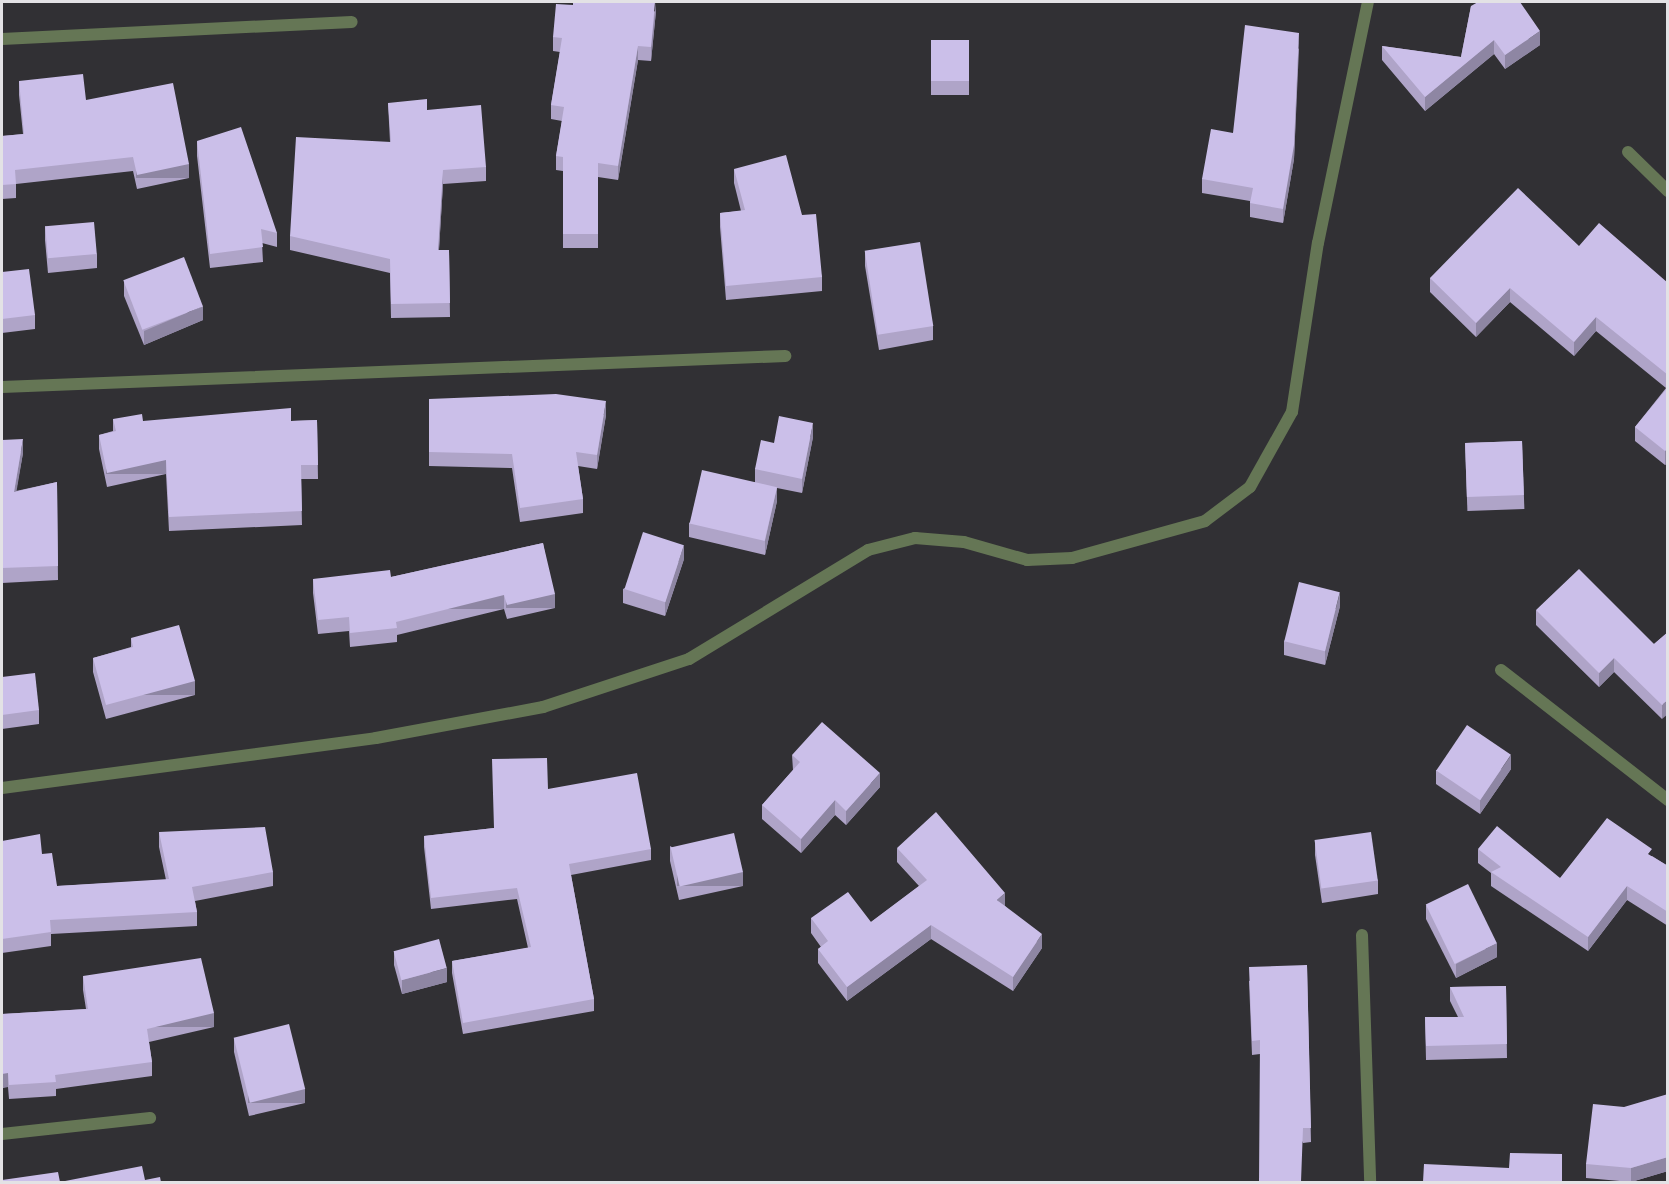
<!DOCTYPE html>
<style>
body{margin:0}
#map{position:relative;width:1669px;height:1184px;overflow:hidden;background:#313034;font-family:"Space Grotesk",sans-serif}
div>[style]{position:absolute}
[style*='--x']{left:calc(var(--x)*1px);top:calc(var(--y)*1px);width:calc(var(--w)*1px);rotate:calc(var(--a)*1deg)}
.minor>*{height:12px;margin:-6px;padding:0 6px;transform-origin:6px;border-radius:6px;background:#657655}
.wall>*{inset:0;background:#afa4c8;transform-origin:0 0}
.shaded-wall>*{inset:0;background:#8e86a3;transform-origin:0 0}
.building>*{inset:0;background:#cbbfe9;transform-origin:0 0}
span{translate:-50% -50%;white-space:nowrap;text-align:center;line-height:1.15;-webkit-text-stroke:6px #19181a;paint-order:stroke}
.frame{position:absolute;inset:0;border:3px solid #e3e2e5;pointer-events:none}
</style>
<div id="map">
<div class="minor">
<div style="--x:2;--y:39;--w:350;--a:-2.8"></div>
<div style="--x:1628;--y:152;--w:56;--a:44.3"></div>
<div style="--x:2;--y:387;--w:784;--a:-2.27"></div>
<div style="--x:1501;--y:670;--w:212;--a:37.9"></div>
<div style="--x:2;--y:788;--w:377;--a:-7.6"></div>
<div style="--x:376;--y:738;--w:170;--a:-10.5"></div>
<div style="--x:543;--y:707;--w:154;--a:-18.2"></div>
<div style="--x:689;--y:659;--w:210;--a:-31.3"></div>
<div style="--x:868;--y:550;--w:49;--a:-14.3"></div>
<div style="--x:915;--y:538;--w:49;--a:4.7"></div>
<div style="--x:964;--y:542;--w:66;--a:15.9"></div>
<div style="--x:1027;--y:560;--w:45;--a:-2.5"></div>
<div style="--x:1072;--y:558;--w:138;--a:-15.5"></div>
<div style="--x:1205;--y:521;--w:56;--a:-37.1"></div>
<div style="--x:1250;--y:487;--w:86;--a:-60.8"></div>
<div style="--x:1292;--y:412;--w:171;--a:-81.3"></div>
<div style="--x:1318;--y:243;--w:246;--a:-78.3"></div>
<div style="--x:1362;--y:935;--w:247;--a:88.1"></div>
<div style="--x:2;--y:1134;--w:149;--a:-6.2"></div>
</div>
<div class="wall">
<div style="clip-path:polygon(1471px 6px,1540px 45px,1505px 69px,1494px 54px,1425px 111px,1382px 60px,1382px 46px,1461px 57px)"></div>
<div style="clip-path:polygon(656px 11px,651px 61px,638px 60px,618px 180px,598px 177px,598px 248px,563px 248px,563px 171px,556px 170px,556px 156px,562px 121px,551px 119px,551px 105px,560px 52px,553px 51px,553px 37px)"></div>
<div style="left:931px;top:40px;width:38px;height:55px"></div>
<div style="clip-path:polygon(1299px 48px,1294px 159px,1283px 223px,1250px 217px,1250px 201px,1202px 193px,1202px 179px,1233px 133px)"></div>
<div style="clip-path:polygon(19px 81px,86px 100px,189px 178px,137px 189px,133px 171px,16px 184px,16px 198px,2px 199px,2px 136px,23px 134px,19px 95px)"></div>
<div style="clip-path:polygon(388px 103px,427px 110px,486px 167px,486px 181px,443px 184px,439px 250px,449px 250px,450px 317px,391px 318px,390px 273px,290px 250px,290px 236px,390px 142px)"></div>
<div style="clip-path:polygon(197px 141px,277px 233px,277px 247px,262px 243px,263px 262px,210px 268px,197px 156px)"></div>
<div style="clip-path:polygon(734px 169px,802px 215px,822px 277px,822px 291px,726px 300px,720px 227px,720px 213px,741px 211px,734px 183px)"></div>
<div style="clip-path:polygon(45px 226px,97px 254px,97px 268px,48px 273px,45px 240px)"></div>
<div style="clip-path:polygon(1579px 246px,1668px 283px,1668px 462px,1665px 465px,1635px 441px,1635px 427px,1666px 388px,1596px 331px,1574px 356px,1510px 302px,1476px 337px,1430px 292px,1430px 278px)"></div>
<div style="clip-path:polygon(865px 251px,933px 326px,933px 340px,879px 350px,865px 266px)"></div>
<div style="clip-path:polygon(2px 272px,35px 315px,35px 329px,2px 333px)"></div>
<div style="clip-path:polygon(124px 281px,203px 320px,144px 345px,124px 296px)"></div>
<div style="clip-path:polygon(429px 399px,606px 415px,597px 469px,578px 466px,583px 499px,583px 513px,520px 522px,512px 468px,429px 466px)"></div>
<div style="clip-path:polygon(113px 419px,143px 421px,291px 421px,317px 420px,318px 479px,301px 479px,302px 525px,169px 531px,166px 474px,107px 487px,99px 449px,99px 435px,113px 431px)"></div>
<div style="clip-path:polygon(813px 437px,802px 493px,777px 488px,777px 501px,765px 555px,689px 537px,689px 523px,755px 482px,755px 469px,774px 443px)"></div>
<div style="clip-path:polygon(2px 440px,23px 453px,16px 491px,57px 482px,58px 580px,2px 583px)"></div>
<div style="left:1522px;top:441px;width:68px;height:57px;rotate:88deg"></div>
<div style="clip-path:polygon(543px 543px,555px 608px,507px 619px,504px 609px,397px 635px,397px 642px,350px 647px,349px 631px,318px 634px,313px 593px,313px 579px,391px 577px)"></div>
<div style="clip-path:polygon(684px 559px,665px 616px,623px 603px,623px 589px)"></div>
<div style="clip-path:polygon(1340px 606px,1325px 665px,1284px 655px,1284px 641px)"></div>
<div style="clip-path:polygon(1536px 610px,1654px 644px,1668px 632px,1662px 719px,1614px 672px,1599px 687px,1536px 625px)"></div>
<div style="clip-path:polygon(131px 638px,195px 695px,106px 719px,93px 672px,93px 658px,131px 647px)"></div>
<div style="clip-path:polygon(2px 677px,39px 710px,39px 724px,2px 729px)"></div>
<div style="clip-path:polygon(792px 755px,880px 787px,846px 825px,835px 815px,801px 853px,762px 819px,762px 805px,793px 770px)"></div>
<div style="clip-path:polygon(1511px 769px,1480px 814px,1436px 784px,1436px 770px)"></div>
<div style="clip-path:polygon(548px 789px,651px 849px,651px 860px,571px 875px,594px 999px,594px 1011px,463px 1034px,452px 973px,452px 961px,528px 948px,517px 899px,431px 909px,424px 847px,424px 836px,494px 828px)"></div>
<div style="clip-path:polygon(159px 832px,273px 872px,273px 886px,195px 901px,197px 912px,197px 926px,51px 934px,51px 946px,2px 953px,2px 841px,42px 854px,57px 886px,166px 880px,159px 847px)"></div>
<div style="clip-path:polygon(1315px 840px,1378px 880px,1378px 894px,1322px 903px,1315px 855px)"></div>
<div style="clip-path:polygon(670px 846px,743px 886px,679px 900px,670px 861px)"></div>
<div style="clip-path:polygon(897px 848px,1005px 906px,1042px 948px,1013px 991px,931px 939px,847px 1001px,818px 963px,818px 949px,821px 947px,811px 933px,811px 918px,871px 922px,919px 886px,897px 862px)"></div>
<div style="clip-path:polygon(1478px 849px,1560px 878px,1652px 856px,1668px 866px,1668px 926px,1627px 900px,1588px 951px,1491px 886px,1491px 873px,1478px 863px)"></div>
<div style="clip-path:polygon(1426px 905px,1497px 957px,1456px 978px,1426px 919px)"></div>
<div style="clip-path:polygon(394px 951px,447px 982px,402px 994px,394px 965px)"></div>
<div style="clip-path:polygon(1307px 965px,1311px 1142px,1303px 1143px,1260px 1054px,1252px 1055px,1249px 981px)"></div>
<div style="clip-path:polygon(83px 976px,214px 1027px,149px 1042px,152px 1062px,152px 1076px,56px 1089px,56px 1096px,9px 1099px,8px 1087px,2px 1088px,2px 1014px,86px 1009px,83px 990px)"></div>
<div style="clip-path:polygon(1506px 986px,1507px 1058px,1426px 1060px,1425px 1017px,1458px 1017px,1450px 1001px,1450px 987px)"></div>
<div style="clip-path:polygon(234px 1038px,305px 1103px,249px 1116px,234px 1052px)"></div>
<div style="clip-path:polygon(1668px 1094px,1668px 1171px,1631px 1182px,1586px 1178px,1586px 1164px)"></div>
</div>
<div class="shaded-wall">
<div style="clip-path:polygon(656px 2px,656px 11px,651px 61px,651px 47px)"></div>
<div style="clip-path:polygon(1540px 31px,1540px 45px,1505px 69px,1505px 55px)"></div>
<div style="clip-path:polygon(1299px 33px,1294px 159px,1283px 223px,1283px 209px)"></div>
<div style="clip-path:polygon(1494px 40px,1494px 54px,1425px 111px,1425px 97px)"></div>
<div style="clip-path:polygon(638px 46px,638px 60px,618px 180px,618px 166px)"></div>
<div style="left:189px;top:164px;width:14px;height:53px;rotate:90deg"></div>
<div style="clip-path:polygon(443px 170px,443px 184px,438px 264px,438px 250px)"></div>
<div style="clip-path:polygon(1510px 288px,1510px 302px,1476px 337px,1476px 323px)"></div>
<div style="clip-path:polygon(203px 306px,203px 320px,144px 345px,144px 331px)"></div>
<div style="clip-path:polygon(1596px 317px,1596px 331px,1574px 356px,1574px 342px)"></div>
<div style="clip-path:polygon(606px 401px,606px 415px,597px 469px,597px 455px)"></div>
<div style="clip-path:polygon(813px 423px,813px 437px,802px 493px,802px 479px)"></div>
<div style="clip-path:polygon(23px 439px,23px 453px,14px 506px,14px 492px)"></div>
<div style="clip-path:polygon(1668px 448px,1668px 462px,1665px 465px,1665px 451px)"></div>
<div style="left:166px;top:460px;width:14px;height:60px;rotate:90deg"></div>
<div style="clip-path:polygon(777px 487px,777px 501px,765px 555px,765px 541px)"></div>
<div style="clip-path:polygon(684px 545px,684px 559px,665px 616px,665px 602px)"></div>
<div style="clip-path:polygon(1340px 592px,1340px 606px,1325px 665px,1325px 651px)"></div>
<div style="left:555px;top:594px;width:14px;height:49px;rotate:90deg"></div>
<div style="left:504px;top:595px;width:14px;height:111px;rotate:90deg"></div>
<div style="clip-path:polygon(1614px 658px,1614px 672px,1599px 687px,1599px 673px)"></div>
<div style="left:195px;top:681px;width:14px;height:92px;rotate:90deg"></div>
<div style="clip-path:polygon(1668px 700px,1668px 714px,1662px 719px,1662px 705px)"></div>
<div style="clip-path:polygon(1511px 755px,1511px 769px,1480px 814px,1480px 800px)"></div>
<div style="clip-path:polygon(880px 773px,880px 787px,846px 825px,846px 811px)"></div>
<div style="clip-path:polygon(835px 800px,835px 815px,801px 853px,801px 839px)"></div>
<div style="left:743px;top:872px;width:14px;height:66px;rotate:90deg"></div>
<div style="clip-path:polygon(1627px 886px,1627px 900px,1588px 951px,1588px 937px)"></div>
<div style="clip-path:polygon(1005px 893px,1005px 907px,997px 900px)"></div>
<div style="clip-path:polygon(931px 925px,931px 939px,847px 1001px,847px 987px)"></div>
<div style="clip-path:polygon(1042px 934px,1042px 948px,1013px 991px,1013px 977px)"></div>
<div style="clip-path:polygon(1497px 943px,1497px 957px,1456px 978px,1456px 964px)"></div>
<div style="clip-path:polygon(447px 968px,447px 982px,402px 994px,402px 980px)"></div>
<div style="left:214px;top:1013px;width:14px;height:69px;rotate:90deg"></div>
<div style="left:8px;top:1073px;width:14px;height:6px;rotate:90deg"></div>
<div style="left:305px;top:1089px;width:14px;height:57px;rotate:90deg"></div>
<div style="clip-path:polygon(1668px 1157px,1668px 1171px,1631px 1182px,1631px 1168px)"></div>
</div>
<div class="building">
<div style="clip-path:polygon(573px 2px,655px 2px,651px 47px,638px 46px,618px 166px,598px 163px,598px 234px,563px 234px,563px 157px,556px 156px,564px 107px,551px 105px,562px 38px,553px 37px,556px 4px,573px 5px)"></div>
<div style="clip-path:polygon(1478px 2px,1520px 2px,1540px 31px,1505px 55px,1494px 40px,1425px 97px,1382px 46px,1461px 57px,1471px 6px)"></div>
<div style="clip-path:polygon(1245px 25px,1299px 33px,1294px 145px,1283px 209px,1250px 203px,1253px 188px,1202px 179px,1211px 129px,1233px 133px)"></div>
<div style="left:931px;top:40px;width:38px;height:41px"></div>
<div style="clip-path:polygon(83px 74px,86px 100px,173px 83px,189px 164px,137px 175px,133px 157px,15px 170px,16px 184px,2px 185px,2px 136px,24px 134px,19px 81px)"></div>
<div style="clip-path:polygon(427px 99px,427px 110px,481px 105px,486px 167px,443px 170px,438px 250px,449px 250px,450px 303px,391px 304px,390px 259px,290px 236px,296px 137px,391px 142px,388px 103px)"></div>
<div style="clip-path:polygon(241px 127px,277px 233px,261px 229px,263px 247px,210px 254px,197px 141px)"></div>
<div style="clip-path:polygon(786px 155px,802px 215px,816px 214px,822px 277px,726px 286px,720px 213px,745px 210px,734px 169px)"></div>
<div style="clip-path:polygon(1518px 188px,1579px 246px,1599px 223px,1668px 283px,1668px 375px,1596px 317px,1574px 342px,1510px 288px,1476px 323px,1430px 278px)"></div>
<div style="left:94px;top:222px;width:32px;height:49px;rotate:85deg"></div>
<div style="left:920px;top:242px;width:85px;height:56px;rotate:81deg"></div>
<div style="left:184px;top:257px;width:53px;height:65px;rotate:69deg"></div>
<div style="clip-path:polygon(29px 269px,35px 315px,2px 319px,2px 272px)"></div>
<div style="clip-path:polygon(1668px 387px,1668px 448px,1665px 451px,1635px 427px)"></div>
<div style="clip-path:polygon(556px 394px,606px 401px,597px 455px,576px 452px,583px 499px,520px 508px,512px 454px,429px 452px,429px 399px)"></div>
<div style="clip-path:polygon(291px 408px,291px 421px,317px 420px,318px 465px,301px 465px,302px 511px,169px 517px,166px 460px,107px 473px,99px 435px,116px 431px,113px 419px,142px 414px,143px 421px)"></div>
<div style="clip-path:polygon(779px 416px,813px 423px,802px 479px,755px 469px,761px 440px,774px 443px)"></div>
<div style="clip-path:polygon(23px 439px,14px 492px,57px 482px,58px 566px,2px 568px,2px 440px)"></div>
<div style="left:1522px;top:441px;width:54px;height:57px;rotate:88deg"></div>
<div style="left:702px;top:470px;width:77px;height:55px;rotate:13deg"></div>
<div style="left:643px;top:532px;width:43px;height:60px;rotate:18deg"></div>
<div style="clip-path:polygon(543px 543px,555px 594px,507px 605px,504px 595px,396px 622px,397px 628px,350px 633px,349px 617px,318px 620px,313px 579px,390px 570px,391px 577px)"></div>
<div style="clip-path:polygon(1579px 569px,1654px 644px,1668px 632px,1668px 700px,1662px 705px,1614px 658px,1599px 673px,1536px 610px)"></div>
<div style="left:1299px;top:582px;width:42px;height:61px;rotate:14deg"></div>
<div style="clip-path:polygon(179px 625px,195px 681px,106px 705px,93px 658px,133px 647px,131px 638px)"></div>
<div style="clip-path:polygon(35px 673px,39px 710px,2px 715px,2px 677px)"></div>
<div style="clip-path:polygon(822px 722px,880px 773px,846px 811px,835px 800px,801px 839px,762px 805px,800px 762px,792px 755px)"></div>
<div style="left:1467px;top:725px;width:53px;height:55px;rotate:34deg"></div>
<div style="clip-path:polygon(547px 758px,548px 789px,637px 773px,651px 849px,569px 864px,594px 999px,463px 1023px,452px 961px,531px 947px,517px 888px,431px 898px,424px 836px,494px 828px,492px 759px)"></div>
<div style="clip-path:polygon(936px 812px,1005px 893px,997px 900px,1042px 934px,1013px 977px,931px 925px,847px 987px,818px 949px,828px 941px,811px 918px,848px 892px,871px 922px,927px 880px,897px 848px)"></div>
<div style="clip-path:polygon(1607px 818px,1652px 849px,1648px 854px,1668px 866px,1668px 912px,1627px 886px,1588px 937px,1491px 872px,1501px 867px,1478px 849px,1497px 826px,1560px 878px)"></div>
<div style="clip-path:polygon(265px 827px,273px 872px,192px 887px,197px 912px,50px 920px,51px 932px,2px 939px,2px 841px,40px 834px,42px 854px,52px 853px,57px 886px,169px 879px,159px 832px)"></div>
<div style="left:1371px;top:832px;width:49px;height:57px;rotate:82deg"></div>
<div style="left:734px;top:833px;width:40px;height:65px;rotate:77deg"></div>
<div style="left:1468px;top:884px;width:66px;height:47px;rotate:64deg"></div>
<div style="left:439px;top:939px;width:30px;height:47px;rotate:75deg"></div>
<div style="clip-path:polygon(201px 958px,214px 1013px,147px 1029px,152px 1062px,55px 1075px,56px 1082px,9px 1085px,8px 1073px,2px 1074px,2px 1014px,88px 1009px,83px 976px)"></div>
<div style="clip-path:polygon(1307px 965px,1311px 1128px,1303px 1128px,1301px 1182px,1259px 1182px,1260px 1040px,1252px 1041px,1249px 967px)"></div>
<div style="clip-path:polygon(1506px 986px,1507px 1044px,1426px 1046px,1425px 1017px,1464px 1017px,1450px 987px)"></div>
<div style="left:289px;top:1024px;width:67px;height:57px;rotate:76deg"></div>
<div style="clip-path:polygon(1668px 1094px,1668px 1157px,1631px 1168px,1586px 1164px,1593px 1104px,1624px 1107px)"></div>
<div style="clip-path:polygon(1510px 1153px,1562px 1154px,1562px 1182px,1423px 1182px,1424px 1164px,1509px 1168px)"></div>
<div style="clip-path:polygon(142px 1166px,145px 1180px,160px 1177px,161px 1182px,2px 1182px,2px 1180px,58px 1172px,60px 1182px)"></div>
</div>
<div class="frame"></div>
</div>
